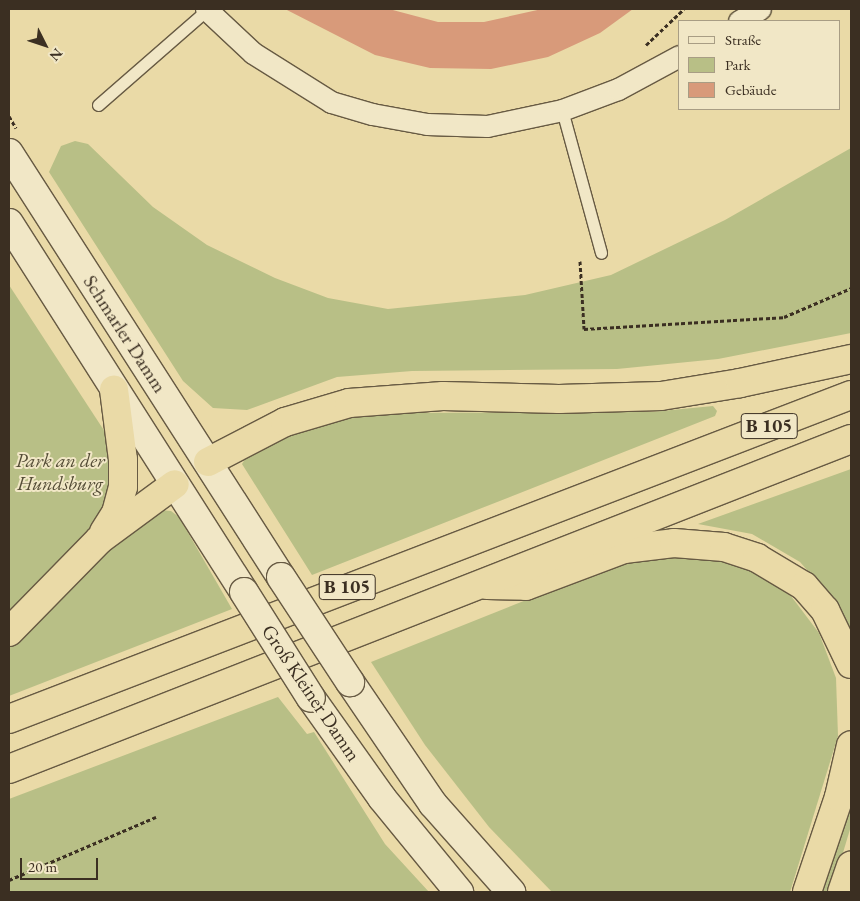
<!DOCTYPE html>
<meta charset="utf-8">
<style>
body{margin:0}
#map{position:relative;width:860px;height:901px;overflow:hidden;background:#eadaa7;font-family:"EB Garamond",serif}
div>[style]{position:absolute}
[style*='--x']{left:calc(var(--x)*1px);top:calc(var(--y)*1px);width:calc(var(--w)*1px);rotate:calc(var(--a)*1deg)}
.green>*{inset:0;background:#b8bf86}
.building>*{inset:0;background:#d89a7a}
.path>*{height:3px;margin-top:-1.5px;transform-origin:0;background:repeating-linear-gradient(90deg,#3b2f22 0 4px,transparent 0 6.5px)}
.roads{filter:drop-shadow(1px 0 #675a43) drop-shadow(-1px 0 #675a43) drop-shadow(0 1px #675a43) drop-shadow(0 -1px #675a43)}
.service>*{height:11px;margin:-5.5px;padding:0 5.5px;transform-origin:5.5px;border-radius:5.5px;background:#f1e7c6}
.minor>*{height:21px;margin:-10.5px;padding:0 10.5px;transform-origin:10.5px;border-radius:10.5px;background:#f1e7c6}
.tertiary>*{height:28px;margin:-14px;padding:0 14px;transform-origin:14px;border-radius:14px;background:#f1e7c6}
.trunk>*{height:28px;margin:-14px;padding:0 14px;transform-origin:14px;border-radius:14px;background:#eadaa7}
.bridges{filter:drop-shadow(1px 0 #675a43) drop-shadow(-1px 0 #675a43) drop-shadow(0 1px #675a43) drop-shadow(0 -1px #675a43)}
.tertiary-bridge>*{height:28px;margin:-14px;padding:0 14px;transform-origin:14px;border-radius:14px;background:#f1e7c6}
span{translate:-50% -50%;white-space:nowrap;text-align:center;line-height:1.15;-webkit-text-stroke:4px #f1e7c6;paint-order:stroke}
.shield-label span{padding:1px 4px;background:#f1e7c6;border:1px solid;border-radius:4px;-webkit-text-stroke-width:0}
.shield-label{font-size:19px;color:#3b2f22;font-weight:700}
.street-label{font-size:20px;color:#3b2f22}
.park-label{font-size:20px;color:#544c36;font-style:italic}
.frame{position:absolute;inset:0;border:10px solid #3b2f22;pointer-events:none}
.legend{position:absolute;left:678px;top:20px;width:162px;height:90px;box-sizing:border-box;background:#f1e7c6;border:1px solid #a89d84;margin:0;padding:6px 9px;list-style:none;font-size:15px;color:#3b2f22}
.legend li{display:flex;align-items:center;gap:10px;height:25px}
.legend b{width:25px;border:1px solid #a89d84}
.north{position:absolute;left:20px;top:20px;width:50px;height:50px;-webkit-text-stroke:4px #f1e7c6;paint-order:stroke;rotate:131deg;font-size:14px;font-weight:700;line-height:20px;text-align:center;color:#3b2f22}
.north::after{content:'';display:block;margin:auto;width:18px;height:22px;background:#3b2f22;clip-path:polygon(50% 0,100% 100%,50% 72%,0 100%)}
.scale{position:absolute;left:20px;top:858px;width:78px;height:22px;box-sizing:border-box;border:2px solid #3b2f22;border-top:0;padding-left:6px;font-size:15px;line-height:18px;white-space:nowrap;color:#3b2f22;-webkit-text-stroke:4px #f1e7c6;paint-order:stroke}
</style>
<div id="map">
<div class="green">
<div style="clip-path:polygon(75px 141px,88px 144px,153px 207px,207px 245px,275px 278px,328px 298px,388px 309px,525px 295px,611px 275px,725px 220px,851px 148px,851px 333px,718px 359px,617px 369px,412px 371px,337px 377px,247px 410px,213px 408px,183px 381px,49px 172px,61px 146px)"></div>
<div style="clip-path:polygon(9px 285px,107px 435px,111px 482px,98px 521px,9px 615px)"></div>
<div style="clip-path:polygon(713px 406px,717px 411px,715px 416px,312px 575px,242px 464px,247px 456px,292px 434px,338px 420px,381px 413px,651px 412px)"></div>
<div style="clip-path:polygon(851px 469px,851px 629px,831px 597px,800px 562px,752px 534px,698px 524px)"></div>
<div style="clip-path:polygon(160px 510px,171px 511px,179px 517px,232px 609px,9px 696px,9px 648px,116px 541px)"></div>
<div style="clip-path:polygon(677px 554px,716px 558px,755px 572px,791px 596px,819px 633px,836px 678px,838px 736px,790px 892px,552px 892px,489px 827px,425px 745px,371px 662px,619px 563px)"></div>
<div style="clip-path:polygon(278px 697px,307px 734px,314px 732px,385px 844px,429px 892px,9px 892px,9px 799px)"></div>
<div style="clip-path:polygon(851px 801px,851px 826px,842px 856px,829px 892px,823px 892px)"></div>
</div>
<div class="building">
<div style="clip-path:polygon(285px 9px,389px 9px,438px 22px,484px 22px,542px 9px,633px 9px,600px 33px,548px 57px,491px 69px,430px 68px,375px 55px)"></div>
</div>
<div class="path">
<div style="--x:646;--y:45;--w:52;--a:-43.5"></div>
<div style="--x:9;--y:116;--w:14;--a:60"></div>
<div style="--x:580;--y:261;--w:68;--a:86.6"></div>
<div style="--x:584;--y:329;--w:200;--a:-3.4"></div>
<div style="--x:784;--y:317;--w:73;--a:-23.4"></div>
<div style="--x:9;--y:880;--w:160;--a:-23.2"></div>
</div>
<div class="roads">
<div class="service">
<div style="--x:98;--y:105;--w:145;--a:-41.1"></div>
<div style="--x:562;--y:110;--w:148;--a:74.7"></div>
</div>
<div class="minor">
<div style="--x:206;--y:9;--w:64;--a:43.1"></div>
<div style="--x:253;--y:53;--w:92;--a:32.1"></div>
<div style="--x:331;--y:102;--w:43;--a:16.3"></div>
<div style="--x:372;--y:114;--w:56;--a:10.3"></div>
<div style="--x:427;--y:124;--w:60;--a:1.9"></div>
<div style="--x:487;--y:126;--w:77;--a:-12"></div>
<div style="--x:562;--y:110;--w:60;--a:-20.6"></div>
<div style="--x:618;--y:89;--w:69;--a:-28.4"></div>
<div style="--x:739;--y:21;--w:24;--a:-30"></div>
</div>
<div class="tertiary">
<div style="--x:9;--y:153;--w:504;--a:57.32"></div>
<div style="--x:9;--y:223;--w:437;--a:57.5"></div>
<div style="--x:350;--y:682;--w:148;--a:55.8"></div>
<div style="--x:433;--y:804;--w:118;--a:48.4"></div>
<div style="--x:311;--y:698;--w:123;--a:54.6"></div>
<div style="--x:382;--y:798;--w:122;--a:50.7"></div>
</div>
<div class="trunk">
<div style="--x:208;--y:462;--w:87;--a:-27.5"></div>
<div style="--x:285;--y:422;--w:67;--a:-16.5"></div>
<div style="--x:349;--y:403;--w:94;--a:-4.3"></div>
<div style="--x:443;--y:396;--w:116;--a:1.5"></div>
<div style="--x:559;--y:399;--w:102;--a:-1.7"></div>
<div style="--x:661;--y:396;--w:80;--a:-9.3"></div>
<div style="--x:740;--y:383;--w:114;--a:-12.2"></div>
<div style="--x:104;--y:532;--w:22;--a:-58"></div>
<div style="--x:116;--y:513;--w:27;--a:-75"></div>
<div style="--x:123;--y:487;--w:27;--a:-90"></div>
<div style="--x:123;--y:460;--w:71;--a:-97.3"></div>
<div style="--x:487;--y:585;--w:39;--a:1"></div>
<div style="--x:526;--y:586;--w:105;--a:-20.7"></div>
<div style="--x:624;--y:549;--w:50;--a:-6.8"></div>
<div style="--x:674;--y:543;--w:50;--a:4.6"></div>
<div style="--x:724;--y:547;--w:35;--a:18"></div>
<div style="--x:757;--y:558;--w:55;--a:30.8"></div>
<div style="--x:804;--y:586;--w:32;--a:49"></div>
<div style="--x:825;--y:610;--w:60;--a:64.3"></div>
<div style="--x:9;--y:632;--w:129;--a:-45.6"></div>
<div style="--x:99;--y:540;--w:94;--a:-36.4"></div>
<div style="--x:9;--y:719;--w:902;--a:-21.05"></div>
<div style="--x:9;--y:769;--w:904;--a:-21.4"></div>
<div style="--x:807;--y:892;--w:100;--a:-71.4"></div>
<div style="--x:839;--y:797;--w:53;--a:-77"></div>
<div style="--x:842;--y:892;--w:28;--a:-71"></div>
</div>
</div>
<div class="bridges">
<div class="tertiary-bridge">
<div style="--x:281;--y:577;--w:126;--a:56.7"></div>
<div style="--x:244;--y:592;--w:125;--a:57.7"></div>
</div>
</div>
<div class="shield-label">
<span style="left:769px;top:426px">B 105</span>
<span style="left:347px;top:587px">B 105</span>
</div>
<div class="street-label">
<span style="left:125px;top:334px;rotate:57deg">Schmarler Damm</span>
<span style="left:311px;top:693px;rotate:56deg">Groß Kleiner Damm</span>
</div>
<div class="park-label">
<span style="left:60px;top:472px">Park an der<br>Hundsburg</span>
</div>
<div class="frame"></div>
<ul class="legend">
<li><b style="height:6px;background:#f1e7c6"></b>Straße</li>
<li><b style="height:14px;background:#b8bf86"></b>Park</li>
<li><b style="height:14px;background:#d89a7a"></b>Gebäude</li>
</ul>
<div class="north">N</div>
<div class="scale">20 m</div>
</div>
